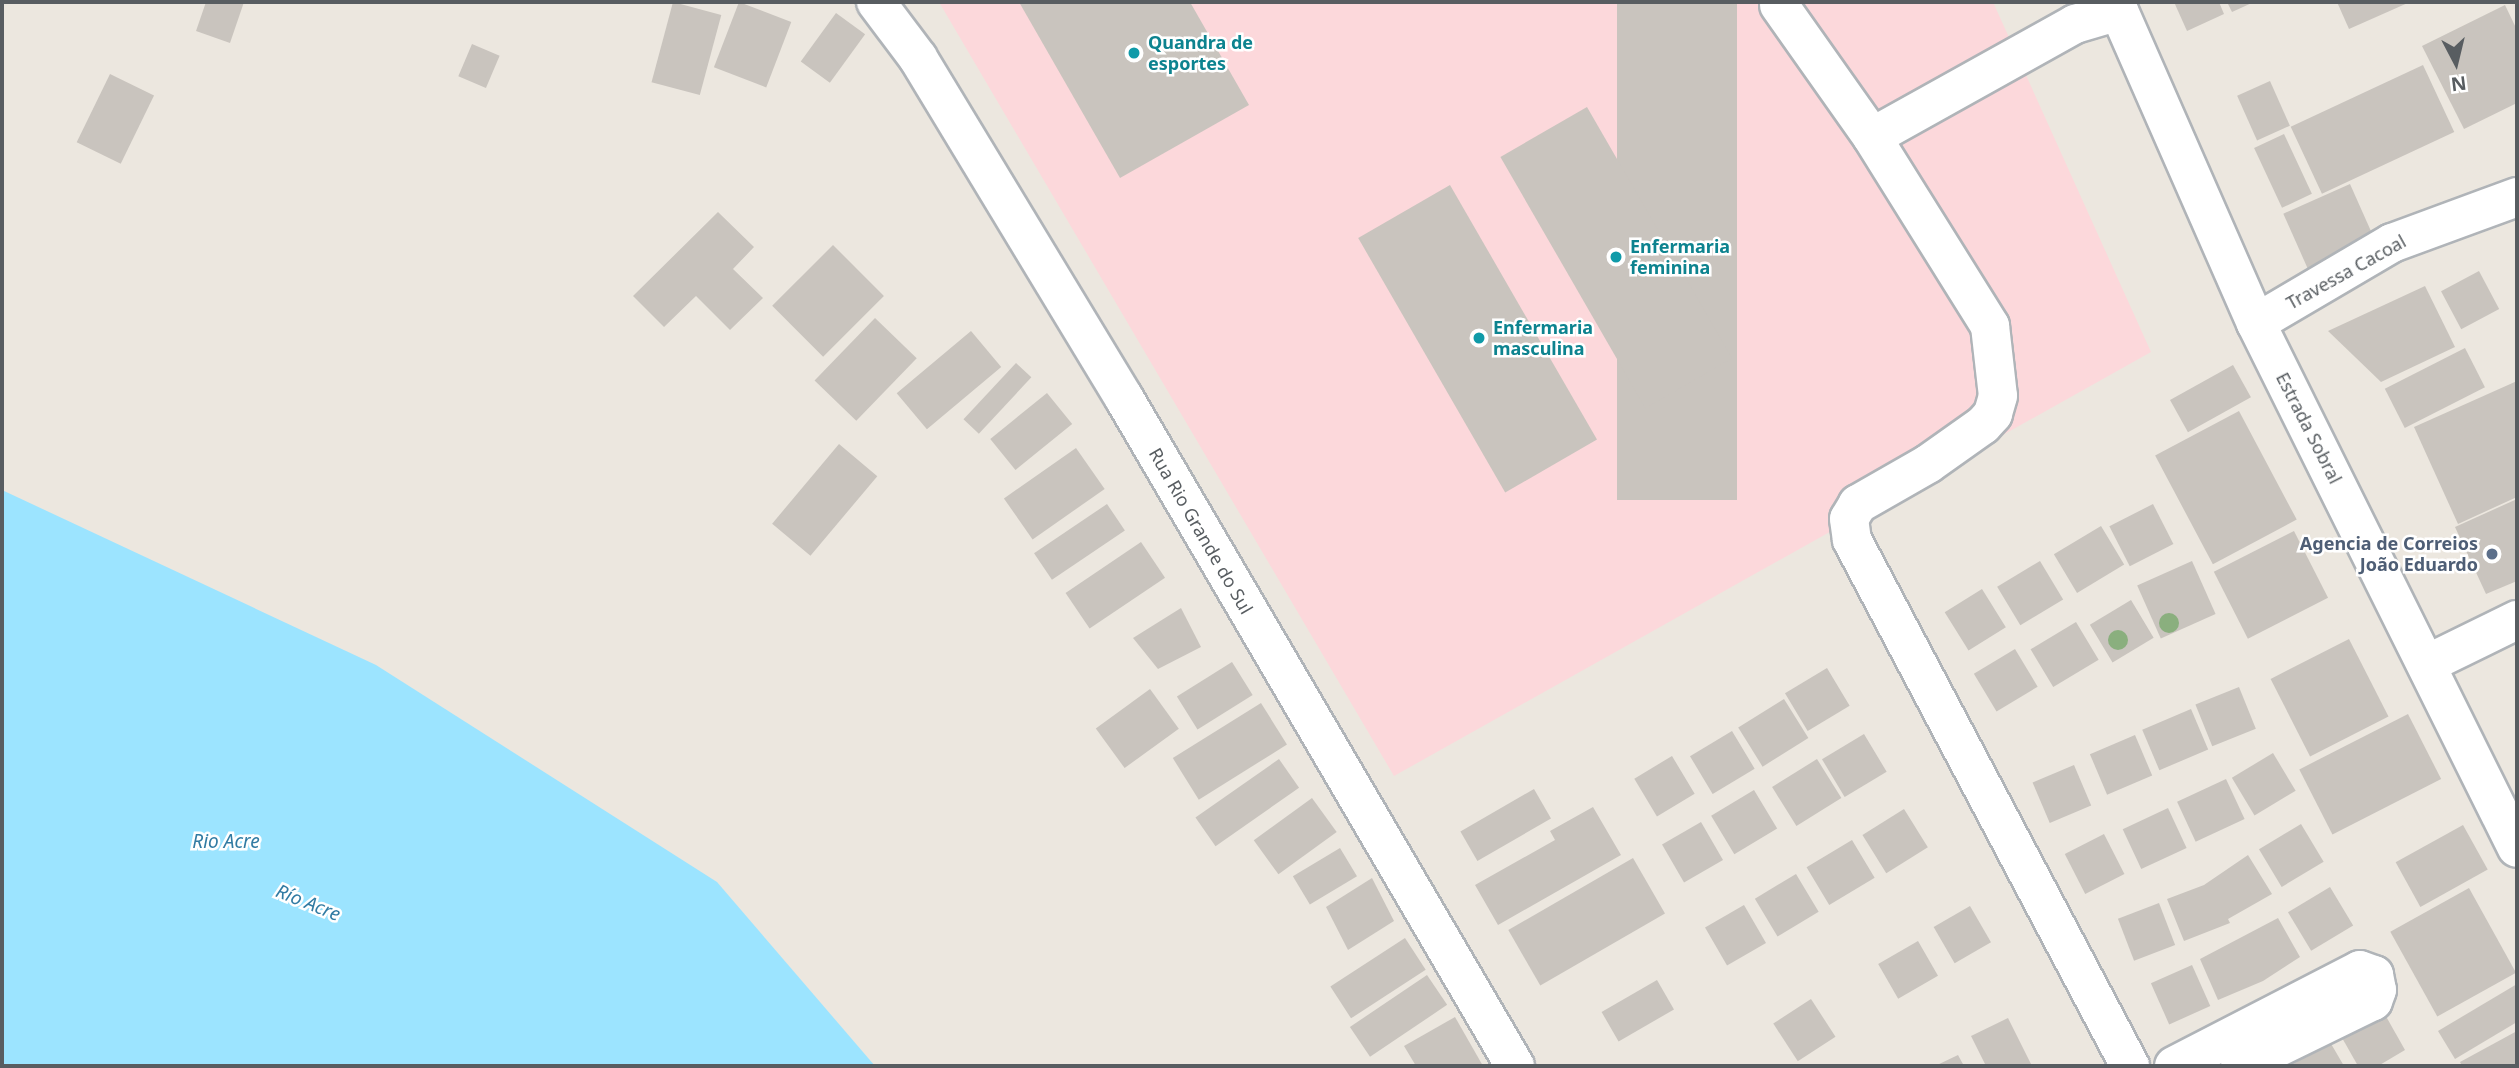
<!DOCTYPE html>
<meta charset="utf-8">
<style>
body{margin:0}
#map{position:relative;width:2519px;height:1068px;overflow:hidden;background:#ece7df;font-family:"Noto Sans",sans-serif}
div>[style]{position:absolute}
[style*='--x']{left:calc(var(--x)*1px);top:calc(var(--y)*1px);width:calc(var(--w)*1px);rotate:calc(var(--a)*1deg)}
.medical>*{inset:0;background:#fcd8db}
.water>*{inset:0;background:#9ce4ff}
.building>*{inset:0;background:#c9c4be;transform-origin:0 0}
.roads{filter:drop-shadow(2px 0 #b0b4b8) drop-shadow(-2px 0 #b0b4b8) drop-shadow(0 2px #b0b4b8) drop-shadow(0 -2px #b0b4b8)}
.minor>*{height:38px;margin:-19px;padding:0 19px;transform-origin:19px;border-radius:19px;background:#fff}
.trees>*{width:20px;height:20px;margin:-10px;border-radius:50%;background:#8aaf7e}
.dots>*{width:19px;height:19px;translate:-50% -50%;box-sizing:border-box;border:4px solid #fff;border-radius:50%}
span{translate:-50% -50%;white-space:nowrap;text-align:center;line-height:1.15;-webkit-text-stroke:5px #fff;paint-order:stroke}
.culture-label{font-size:18px;color:#0d838f;font-weight:700}
.left{translate:0 -50%;text-align:left}
.street-label{font-size:18px;color:#585d61}
.service-label{font-size:18px;color:#4e5e75;font-weight:700}
.right{translate:-100% -50%;text-align:right}
.water-label{font-size:19px;color:#317ba3;font-style:italic}
.frame{position:absolute;inset:0;border:4px solid #585d61;pointer-events:none}
.north{position:absolute;left:2421px;top:28px;width:70px;height:70px;-webkit-text-stroke:5px #fff;paint-order:stroke;rotate:173deg;font-size:19px;font-weight:700;line-height:28px;text-align:center;color:#585d61}
.north::after{content:'';display:block;margin:auto;width:24px;height:32px;background:#585d61;clip-path:polygon(50% 0,100% 100%,50% 72%,0 100%)}
</style>
<div id="map">
<div class="medical">
<div style="clip-path:polygon(939px 2px,1993px 2px,2151px 352px,1394px 776px)"></div>
</div>
<div class="water">
<div style="clip-path:polygon(2px 490px,376px 665px,717px 882px,875px 1066px,2px 1066px)"></div>
</div>
<div class="building">
<div style="clip-path:polygon(206px 2px,244px 2px,230px 43px,196px 31px)"></div>
<div style="left:673px;top:2px;width:50px;height:83px;rotate:15deg"></div>
<div style="left:739px;top:2px;width:56px;height:70px;rotate:21deg"></div>
<div style="clip-path:polygon(1019px 2px,1190px 2px,1249px 105px,1120px 178px)"></div>
<div style="left:1617px;top:2px;width:120px;height:498px"></div>
<div style="clip-path:polygon(2174px 2px,2219px 2px,2224px 14px,2187px 31px)"></div>
<div style="clip-path:polygon(2227px 2px,2254px 2px,2232px 12px)"></div>
<div style="clip-path:polygon(2337px 2px,2410px 2px,2349px 29px)"></div>
<div style="clip-path:polygon(2505px 5px,2517px 30px,2517px 103px,2464px 129px,2422px 46px)"></div>
<div style="left:836px;top:13px;width:36px;height:60px;rotate:36deg"></div>
<div style="left:472px;top:44px;width:30px;height:35px;rotate:23deg"></div>
<div style="left:2423px;top:65px;width:74px;height:146px;rotate:65deg"></div>
<div style="left:110px;top:74px;width:49px;height:76px;rotate:26deg"></div>
<div style="left:2270px;top:81px;width:49px;height:36px;rotate:66deg"></div>
<div style="left:1587px;top:107px;width:290px;height:100px;rotate:60deg"></div>
<div style="left:2284px;top:134px;width:66px;height:33px;rotate:65deg"></div>
<div style="left:2350px;top:184px;width:67px;height:73px;rotate:66deg"></div>
<div style="left:1450px;top:185px;width:294px;height:106px;rotate:60deg"></div>
<div style="clip-path:polygon(718px 212px,754px 247px,733px 269px,763px 298px,730px 330px,696px 296px,664px 327px,633px 296px)"></div>
<div style="left:833px;top:245px;width:72px;height:86px;rotate:45deg"></div>
<div style="left:2479px;top:271px;width:43px;height:43px;rotate:62deg"></div>
<div style="clip-path:polygon(2425px 286px,2455px 347px,2381px 382px,2328px 331px)"></div>
<div style="left:875px;top:318px;width:58px;height:87px;rotate:44deg"></div>
<div style="left:971px;top:331px;width:47px;height:97px;rotate:50deg"></div>
<div style="left:2465px;top:348px;width:44px;height:90px;rotate:63deg"></div>
<div style="left:1016px;top:363px;width:21px;height:77px;rotate:43deg"></div>
<div style="left:2233px;top:365px;width:37px;height:72px;rotate:61deg"></div>
<div style="clip-path:polygon(2517px 381px,2517px 497px,2458px 524px,2414px 427px)"></div>
<div style="left:1047px;top:393px;width:40px;height:73px;rotate:51deg"></div>
<div style="left:2239px;top:411px;width:123px;height:95px;rotate:62deg"></div>
<div style="left:839px;top:444px;width:50px;height:104px;rotate:40deg"></div>
<div style="left:1076px;top:448px;width:50px;height:88px;rotate:55deg"></div>
<div style="clip-path:polygon(2517px 499px,2517px 581px,2486px 594px,2455px 527px)"></div>
<div style="left:1107px;top:504px;width:32px;height:88px;rotate:56deg"></div>
<div style="left:2153px;top:504px;width:45px;height:49px;rotate:63deg"></div>
<div style="left:2101px;top:526px;width:45px;height:55px;rotate:59deg"></div>
<div style="left:2294px;top:531px;width:75px;height:90px;rotate:63deg"></div>
<div style="left:1141px;top:542px;width:43px;height:91px;rotate:56deg"></div>
<div style="left:2040px;top:561px;width:45px;height:50px;rotate:59deg"></div>
<div style="left:2192px;top:561px;width:58px;height:60px;rotate:66deg"></div>
<div style="left:1982px;top:589px;width:45px;height:44px;rotate:58deg"></div>
<div style="left:2131px;top:600px;width:44px;height:48px;rotate:59deg"></div>
<div style="clip-path:polygon(1181px 608px,1201px 647px,1158px 669px,1133px 638px)"></div>
<div style="left:2076px;top:622px;width:44px;height:53px;rotate:59deg"></div>
<div style="left:2349px;top:639px;width:87px;height:88px;rotate:63deg"></div>
<div style="left:2015px;top:649px;width:44px;height:48px;rotate:59deg"></div>
<div style="left:1232px;top:662px;width:39px;height:65px;rotate:58deg"></div>
<div style="left:1827px;top:668px;width:44px;height:49px;rotate:59deg"></div>
<div style="left:2239px;top:687px;width:45px;height:47px;rotate:68deg"></div>
<div style="left:1150px;top:689px;width:49px;height:67px;rotate:54deg"></div>
<div style="left:1784px;top:699px;width:46px;height:54px;rotate:58deg"></div>
<div style="left:1261px;top:703px;width:49px;height:104px;rotate:58deg"></div>
<div style="left:2191px;top:709px;width:44px;height:53px;rotate:67deg"></div>
<div style="left:2408px;top:714px;width:73px;height:122px;rotate:63deg"></div>
<div style="left:1732px;top:731px;width:44px;height:49px;rotate:59deg"></div>
<div style="left:1864px;top:734px;width:44px;height:49px;rotate:59deg"></div>
<div style="left:2135px;top:735px;width:44px;height:49px;rotate:67deg"></div>
<div style="left:2273px;top:753px;width:44px;height:48px;rotate:59deg"></div>
<div style="left:1672px;top:756px;width:44px;height:44px;rotate:59deg"></div>
<div style="left:1279px;top:759px;width:35px;height:102px;rotate:55deg"></div>
<div style="left:1817px;top:759px;width:46px;height:53px;rotate:58deg"></div>
<div style="left:2074px;top:765px;width:44px;height:45px;rotate:67deg"></div>
<div style="left:2226px;top:779px;width:44px;height:54px;rotate:65deg"></div>
<div style="left:1534px;top:789px;width:34px;height:85px;rotate:60deg"></div>
<div style="left:1754px;top:790px;width:45px;height:50px;rotate:59deg"></div>
<div style="left:1312px;top:798px;width:42px;height:72px;rotate:54deg"></div>
<div style="clip-path:polygon(1593px 807px,1621px 855px,1498px 925px,1475px 885px,1555px 840px,1550px 831px)"></div>
<div style="left:2168px;top:808px;width:44px;height:50px;rotate:65deg"></div>
<div style="left:1904px;top:809px;width:45px;height:49px;rotate:58deg"></div>
<div style="left:1701px;top:822px;width:44px;height:45px;rotate:60deg"></div>
<div style="left:2301px;top:824px;width:44px;height:49px;rotate:59deg"></div>
<div style="left:2463px;top:825px;width:51px;height:77px;rotate:61deg"></div>
<div style="left:2104px;top:834px;width:45px;height:44px;rotate:63deg"></div>
<div style="left:1852px;top:840px;width:44px;height:53px;rotate:59deg"></div>
<div style="left:1340px;top:848px;width:33px;height:55px;rotate:59deg"></div>
<div style="clip-path:polygon(2248px 855px,2272px 894px,2228px 919px,2230px 923px,2184px 941px,2167px 899px,2204px 885px)"></div>
<div style="left:1633px;top:858px;width:64px;height:144px;rotate:60deg"></div>
<div style="left:1796px;top:874px;width:44px;height:48px;rotate:59deg"></div>
<div style="clip-path:polygon(1372px 878px,1394px 921px,1348px 950px,1326px 907px)"></div>
<div style="left:2330px;top:887px;width:45px;height:49px;rotate:59deg"></div>
<div style="left:2469px;top:888px;width:97px;height:90px;rotate:61deg"></div>
<div style="left:2159px;top:903px;width:45px;height:44px;rotate:69deg"></div>
<div style="left:1744px;top:905px;width:44px;height:45px;rotate:60deg"></div>
<div style="left:1970px;top:906px;width:42px;height:42px;rotate:60deg"></div>
<div style="clip-path:polygon(2278px 918px,2300px 957px,2263px 981px,2218px 1000px,2200px 959px)"></div>
<div style="left:1405px;top:938px;width:38px;height:89px;rotate:57deg"></div>
<div style="left:1918px;top:941px;width:40px;height:46px;rotate:60deg"></div>
<div style="left:2192px;top:965px;width:45px;height:45px;rotate:66deg"></div>
<div style="left:1427px;top:975px;width:36px;height:93px;rotate:56deg"></div>
<div style="left:1657px;top:980px;width:34px;height:64px;rotate:60deg"></div>
<div style="clip-path:polygon(2517px 984px,2517px 1022px,2455px 1059px,2438px 1031px)"></div>
<div style="left:1811px;top:999px;width:45px;height:45px;rotate:57deg"></div>
<div style="clip-path:polygon(2383px 1011px,2405px 1050px,2378px 1066px,2358px 1066px,2341px 1036px)"></div>
<div style="clip-path:polygon(1455px 1017px,1483px 1066px,1416px 1066px,1404px 1046px)"></div>
<div style="clip-path:polygon(2008px 1018px,2031px 1064px,1986px 1066px,1971px 1036px)"></div>
<div style="clip-path:polygon(2517px 1031px,2517px 1066px,2462px 1066px,2460px 1062px)"></div>
<div style="clip-path:polygon(2330px 1042px,2344px 1066px,2290px 1066px)"></div>
<div style="clip-path:polygon(1958px 1055px,1964px 1066px,1935px 1066px)"></div>
</div>
<div class="roads">
<div class="minor">
<div style="--x:876;--y:2;--w:70;--a:53.1"></div>
<div style="--x:918;--y:58;--w:398;--a:58.8"></div>
<div style="--x:1124;--y:398;--w:774;--a:59.66"></div>
<div style="--x:2115;--y:2;--w:351;--a:66.3"></div>
<div style="--x:2256;--y:323;--w:586;--a:63.57"></div>
<div style="--x:1779;--y:5;--w:161;--a:54.8"></div>
<div style="--x:2119;--y:11;--w:46;--a:163.5"></div>
<div style="--x:2075;--y:24;--w:232;--a:150.9"></div>
<div style="--x:1872;--y:137;--w:223;--a:58"></div>
<div style="--x:1990;--y:326;--w:70;--a:83.5"></div>
<div style="--x:1998;--y:396;--w:19;--a:106"></div>
<div style="--x:1993;--y:414;--w:15;--a:132"></div>
<div style="--x:1983;--y:425;--w:67;--a:144.7"></div>
<div style="--x:1928;--y:464;--w:81;--a:150.3"></div>
<div style="--x:1858;--y:504;--w:17;--a:121"></div>
<div style="--x:1849;--y:519;--w:21;--a:82"></div>
<div style="--x:1852;--y:540;--w:595;--a:62.14"></div>
<div style="--x:2256;--y:323;--w:158;--a:-30.5"></div>
<div style="--x:2392;--y:243;--w:133;--a:-20.2"></div>
<div style="--x:2427;--y:664;--w:100;--a:-26.1"></div>
<div style="--x:2174;--y:1066;--w:209;--a:-27.3"></div>
<div style="--x:2360;--y:970;--w:15;--a:20"></div>
<div style="--x:2374;--y:975;--w:15;--a:79"></div>
<div style="--x:2377;--y:990;--w:12;--a:110"></div>
<div style="--x:2373;--y:1001;--w:148;--a:154"></div>
</div>
</div>
<div class="trees">
<div style="left:2169px;top:623px"></div>
<div style="left:2118px;top:640px"></div>
</div>
<div class="dots">
<div style="left:1134px;top:53px;background:#0f9aa8"></div>
<div style="left:1616px;top:257px;background:#0f9aa8"></div>
<div style="left:1479px;top:338px;background:#0f9aa8"></div>
<div style="left:2492px;top:554px;background:#5c6f8a"></div>
</div>
<div class="culture-label">
<span class="left" style="left:1148px;top:53px">Quandra de<br>esportes</span>
<span class="left" style="left:1630px;top:257px">Enfermaria<br>feminina</span>
<span class="left" style="left:1493px;top:338px">Enfermaria<br>masculina</span>
</div>
<div class="street-label">
<span style="left:2346px;top:272px;rotate:-29deg">Travessa Cacoal</span>
<span style="left:2309px;top:428px;rotate:63deg">Estrada Sobral</span>
<span style="left:1201px;top:531px;rotate:60deg">Rua Rio Grande do Sul</span>
</div>
<div class="service-label">
<span class="right" style="left:2478px;top:554px">Agencia de Correios<br>João Eduardo</span>
</div>
<div class="water-label">
<span style="left:226px;top:842px">Rio Acre</span>
<span style="left:308px;top:903px;rotate:22deg">Río Acre</span>
</div>
<div class="frame"></div>
<div class="north">N</div>
</div>
